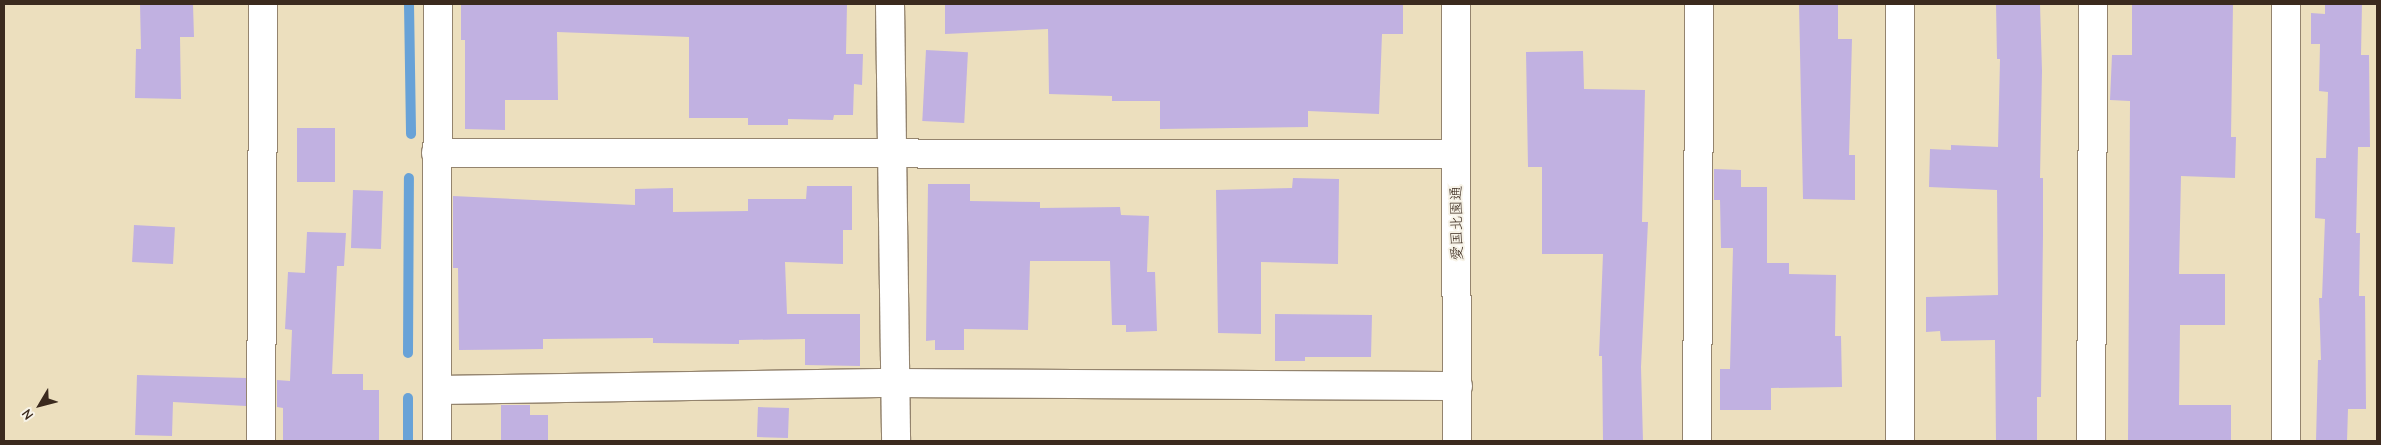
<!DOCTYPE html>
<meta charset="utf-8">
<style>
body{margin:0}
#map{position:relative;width:2381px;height:445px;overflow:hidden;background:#ecdfbe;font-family:"Comic Neue","Klee One",sans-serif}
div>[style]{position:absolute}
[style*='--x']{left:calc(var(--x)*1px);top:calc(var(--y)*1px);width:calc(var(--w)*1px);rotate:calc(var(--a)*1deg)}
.stream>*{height:10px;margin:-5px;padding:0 5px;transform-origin:5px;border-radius:5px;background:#68a2d7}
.building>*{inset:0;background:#c1b1e1;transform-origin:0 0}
.roads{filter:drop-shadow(1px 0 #94846e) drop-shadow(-1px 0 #94846e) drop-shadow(0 1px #94846e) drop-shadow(0 -1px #94846e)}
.minor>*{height:28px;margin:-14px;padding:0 14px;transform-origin:14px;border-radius:14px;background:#fff}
span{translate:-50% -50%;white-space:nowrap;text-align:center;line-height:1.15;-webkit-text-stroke:4px #f7f3e8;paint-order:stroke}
.street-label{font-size:15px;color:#3b2a1e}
.frame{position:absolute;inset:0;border:5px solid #3b2a1e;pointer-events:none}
.north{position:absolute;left:15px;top:380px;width:50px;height:50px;-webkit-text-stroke:4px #f7f3e8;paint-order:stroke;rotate:233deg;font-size:14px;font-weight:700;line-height:20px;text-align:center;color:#3b2a1e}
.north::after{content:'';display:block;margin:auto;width:18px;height:22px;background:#3b2a1e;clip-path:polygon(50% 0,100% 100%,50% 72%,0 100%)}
</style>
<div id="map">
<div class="stream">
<div style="--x:409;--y:4;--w:130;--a:89.1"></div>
<div style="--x:408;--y:353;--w:175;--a:-89.7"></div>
<div style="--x:408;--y:441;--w:43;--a:-90"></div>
</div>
<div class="building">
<div style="clip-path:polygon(140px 4px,193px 4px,194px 37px,180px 37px,181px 99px,135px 98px,136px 49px,141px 49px)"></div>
<div style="clip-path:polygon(461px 4px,847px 4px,846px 54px,863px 54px,862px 85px,854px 84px,853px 115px,834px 115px,833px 120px,788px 119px,788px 125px,748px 125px,748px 118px,689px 118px,689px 37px,557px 32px,558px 100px,505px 100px,505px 130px,465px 129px,465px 40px,461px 40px)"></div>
<div style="clip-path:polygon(945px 4px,1403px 4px,1403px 34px,1382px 34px,1379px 114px,1308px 111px,1308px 127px,1160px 129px,1160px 101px,1112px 101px,1112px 96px,1049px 94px,1048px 29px,945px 34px)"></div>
<div style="clip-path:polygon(1799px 4px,1838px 4px,1838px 39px,1852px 39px,1849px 155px,1855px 155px,1855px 200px,1803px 199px)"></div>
<div style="clip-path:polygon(1996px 4px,2040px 4px,2042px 71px,2040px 178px,2043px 178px,2043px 235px,2041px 397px,2037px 397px,2037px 441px,1996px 441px,1995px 340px,1941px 341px,1940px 331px,1926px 332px,1926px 297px,1998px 295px,1997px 190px,1929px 187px,1930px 149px,1951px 150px,1951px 145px,1998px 147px,2000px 59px,1997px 59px)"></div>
<div style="clip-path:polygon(2132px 4px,2233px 4px,2231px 137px,2236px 137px,2235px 178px,2181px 176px,2179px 274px,2225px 274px,2225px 325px,2180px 325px,2179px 405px,2231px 405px,2231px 441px,2128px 441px,2130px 101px,2110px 100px,2112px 55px,2132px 55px)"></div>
<div style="clip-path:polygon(2325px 4px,2362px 4px,2361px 55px,2369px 55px,2370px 147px,2358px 147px,2356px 233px,2360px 233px,2359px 296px,2365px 296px,2366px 409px,2348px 409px,2347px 441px,2316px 441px,2318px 360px,2321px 360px,2319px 298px,2322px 298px,2325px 219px,2315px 218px,2316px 158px,2326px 158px,2328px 92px,2319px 91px,2320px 44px,2311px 44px,2311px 13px,2325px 14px)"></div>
<div style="left:926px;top:50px;width:42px;height:71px;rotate:3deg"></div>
<div style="clip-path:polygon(1583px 51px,1584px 89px,1645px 90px,1642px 222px,1648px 222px,1641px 367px,1643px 441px,1603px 441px,1602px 356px,1599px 356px,1603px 254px,1542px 254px,1542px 167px,1528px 167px,1526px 52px)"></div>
<div style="left:297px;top:128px;width:38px;height:54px"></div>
<div style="clip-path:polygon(1714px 169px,1741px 170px,1741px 187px,1767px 187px,1767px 263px,1789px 263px,1789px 274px,1836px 275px,1835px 336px,1841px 336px,1842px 387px,1771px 388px,1771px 410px,1720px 410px,1720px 369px,1730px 369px,1733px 248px,1721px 248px,1720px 200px,1714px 200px)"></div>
<div style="clip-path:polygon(1293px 178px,1339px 179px,1338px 264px,1261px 262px,1261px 334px,1218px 333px,1216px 190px,1292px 188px)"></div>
<div style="clip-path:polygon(928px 184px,970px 184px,970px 201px,1040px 202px,1040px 208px,1120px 207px,1121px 215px,1149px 216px,1147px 272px,1155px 272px,1157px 331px,1126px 332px,1126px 325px,1112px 325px,1110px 261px,1030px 261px,1028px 330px,964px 329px,964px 350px,935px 350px,935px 340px,926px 341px)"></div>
<div style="clip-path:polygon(807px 186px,852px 186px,852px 230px,843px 230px,843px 264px,785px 262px,787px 314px,860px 314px,860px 366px,805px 365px,805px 339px,739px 340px,739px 344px,653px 343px,653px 338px,543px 339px,543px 349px,459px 350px,458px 268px,453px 268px,453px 196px,635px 205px,635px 189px,673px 188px,673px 212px,748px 211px,748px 199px,806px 199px)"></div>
<div style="left:353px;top:190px;width:30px;height:58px;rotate:2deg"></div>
<div style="left:134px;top:225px;width:41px;height:37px;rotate:3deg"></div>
<div style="clip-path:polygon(307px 232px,346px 233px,344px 266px,337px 266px,332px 374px,363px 374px,363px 390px,379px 390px,379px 441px,283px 441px,283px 408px,277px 407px,277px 380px,290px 381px,292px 330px,285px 329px,288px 272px,305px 273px)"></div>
<div style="clip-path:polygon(1275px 314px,1372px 315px,1371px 357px,1305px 357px,1305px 361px,1275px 361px)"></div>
<div style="clip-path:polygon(137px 375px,246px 378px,246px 406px,173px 402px,172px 436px,135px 435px)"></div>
<div style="clip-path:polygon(501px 405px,530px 405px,530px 415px,548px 415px,548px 441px,501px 441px)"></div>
<div style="left:758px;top:407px;width:31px;height:30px;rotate:2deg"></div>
</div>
<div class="roads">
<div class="minor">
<div style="--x:890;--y:4;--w:437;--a:89.2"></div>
<div style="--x:1456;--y:4;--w:437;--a:89.9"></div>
<div style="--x:1900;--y:4;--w:437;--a:90"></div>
<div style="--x:2286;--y:4;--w:437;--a:90"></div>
<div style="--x:436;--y:153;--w:1020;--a:0.06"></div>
<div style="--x:439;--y:390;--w:457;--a:-0.9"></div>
<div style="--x:896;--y:383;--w:562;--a:0.31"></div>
<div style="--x:261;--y:441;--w:437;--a:-89.7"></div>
<div style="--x:437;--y:441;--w:437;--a:-89.9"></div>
<div style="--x:1697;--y:441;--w:437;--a:-89.7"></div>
<div style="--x:2091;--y:441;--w:437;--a:-89.7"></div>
</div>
</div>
<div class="street-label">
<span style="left:1457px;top:223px;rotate:-91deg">愛国北園通</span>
</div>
<div class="frame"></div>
<div class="north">N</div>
</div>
